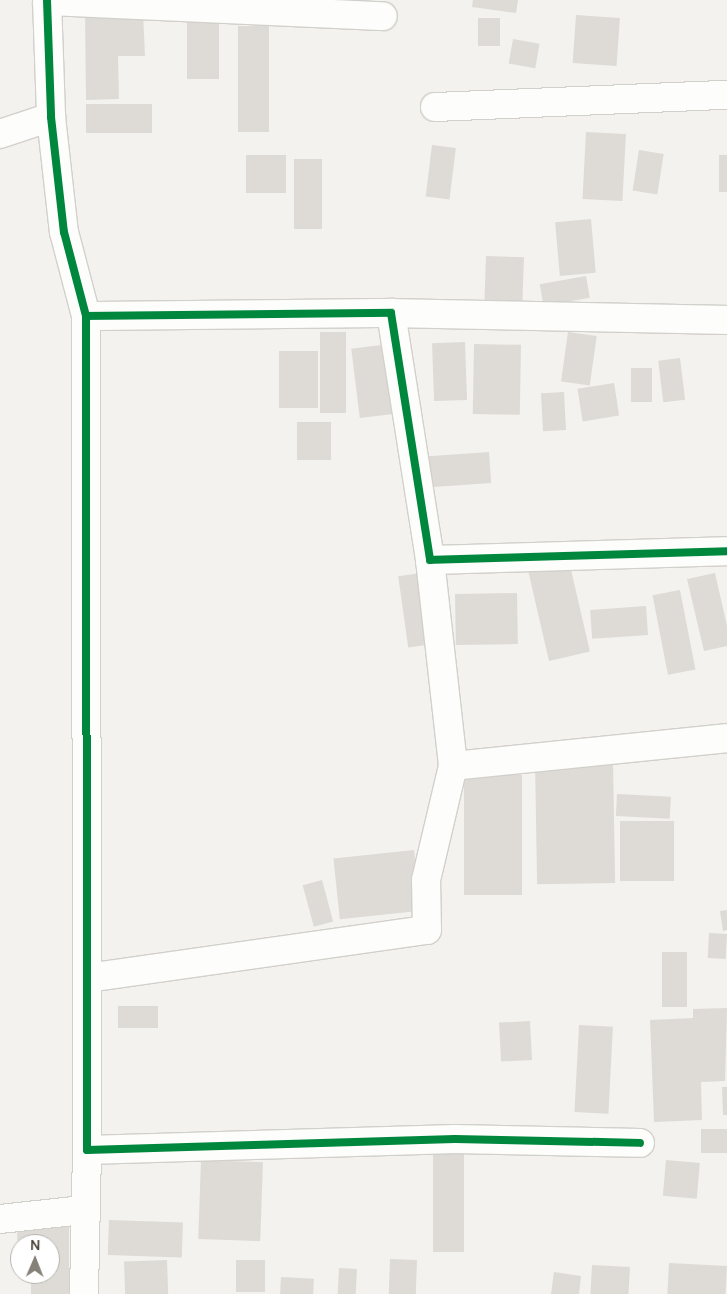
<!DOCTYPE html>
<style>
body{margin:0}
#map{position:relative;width:727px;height:1294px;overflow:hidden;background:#f4f2ee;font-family:Manrope,sans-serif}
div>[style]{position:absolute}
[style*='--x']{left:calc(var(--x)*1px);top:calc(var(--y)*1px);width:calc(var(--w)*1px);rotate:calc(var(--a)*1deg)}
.building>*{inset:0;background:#dedbd6;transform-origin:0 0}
.roads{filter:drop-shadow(1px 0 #d2d0cb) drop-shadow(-1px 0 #d2d0cb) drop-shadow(0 1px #d2d0cb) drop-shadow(0 -1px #d2d0cb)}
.street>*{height:28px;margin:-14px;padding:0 14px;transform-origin:14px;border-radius:14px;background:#fdfdfc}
.cycleway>*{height:8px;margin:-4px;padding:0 4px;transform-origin:4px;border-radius:4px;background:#00873e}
span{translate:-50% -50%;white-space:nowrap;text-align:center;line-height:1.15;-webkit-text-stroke:5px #fff;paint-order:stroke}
.north{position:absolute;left:10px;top:1234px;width:50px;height:50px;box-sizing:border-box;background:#fff;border:1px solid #b7b4b0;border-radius:50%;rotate:1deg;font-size:14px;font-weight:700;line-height:20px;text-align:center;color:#4b4439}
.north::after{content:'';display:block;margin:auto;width:18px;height:22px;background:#868178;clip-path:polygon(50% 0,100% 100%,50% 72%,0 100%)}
</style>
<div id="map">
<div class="building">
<div style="clip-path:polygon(473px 0,518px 0,516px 13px,472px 7px)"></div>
<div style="clip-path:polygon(143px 12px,145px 56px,118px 56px,119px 99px,86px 100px,85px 13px)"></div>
<div style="left:576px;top:15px;width:44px;height:48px;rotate:4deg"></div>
<div style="left:500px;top:18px;width:28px;height:22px;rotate:90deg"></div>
<div style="left:187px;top:21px;width:32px;height:58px"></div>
<div style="left:238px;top:26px;width:31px;height:106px"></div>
<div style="left:513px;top:39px;width:27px;height:25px;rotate:10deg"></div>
<div style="left:152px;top:104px;width:29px;height:66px;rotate:90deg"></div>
<div style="left:586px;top:132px;width:40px;height:67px;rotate:3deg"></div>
<div style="left:432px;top:145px;width:24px;height:52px;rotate:7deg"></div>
<div style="left:639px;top:150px;width:25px;height:41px;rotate:9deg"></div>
<div style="left:246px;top:155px;width:40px;height:38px"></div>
<div style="left:719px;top:155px;width:8px;height:37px"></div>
<div style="left:294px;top:159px;width:28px;height:70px"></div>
<div style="left:591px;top:219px;width:54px;height:36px;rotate:85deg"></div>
<div style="left:486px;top:256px;width:38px;height:48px;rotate:2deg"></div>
<div style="left:586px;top:276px;width:22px;height:47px;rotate:80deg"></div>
<div style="left:320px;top:332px;width:26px;height:81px"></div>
<div style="left:568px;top:332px;width:29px;height:50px;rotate:8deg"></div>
<div style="left:465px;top:342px;width:58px;height:33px;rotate:88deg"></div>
<div style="left:389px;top:344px;width:70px;height:38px;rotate:83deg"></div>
<div style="left:474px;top:344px;width:47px;height:70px;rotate:1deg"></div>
<div style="left:279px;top:351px;width:39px;height:57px"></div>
<div style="left:680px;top:358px;width:42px;height:22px;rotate:83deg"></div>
<div style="left:631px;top:368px;width:21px;height:34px"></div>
<div style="left:614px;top:383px;width:33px;height:37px;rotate:81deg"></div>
<div style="left:564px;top:392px;width:38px;height:23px;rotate:87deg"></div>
<div style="left:297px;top:422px;width:34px;height:38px"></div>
<div style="left:489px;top:452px;width:31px;height:61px;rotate:86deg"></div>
<div style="left:569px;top:561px;width:93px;height:42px;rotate:77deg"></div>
<div style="left:421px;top:573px;width:72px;height:23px;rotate:82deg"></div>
<div style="clip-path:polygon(715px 573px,727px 626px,727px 646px,704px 651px,687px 579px)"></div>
<div style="left:680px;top:590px;width:81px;height:28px;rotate:79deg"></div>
<div style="left:517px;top:593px;width:51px;height:62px;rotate:89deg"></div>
<div style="left:646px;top:606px;width:29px;height:56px;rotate:86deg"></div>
<div style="left:613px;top:761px;width:122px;height:78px;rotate:89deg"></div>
<div style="left:464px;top:775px;width:58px;height:120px"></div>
<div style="left:617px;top:794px;width:54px;height:22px;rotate:3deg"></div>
<div style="left:620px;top:821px;width:54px;height:60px"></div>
<div style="left:414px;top:850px;width:61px;height:81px;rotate:84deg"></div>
<div style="left:322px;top:880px;width:43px;height:20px;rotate:75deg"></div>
<div style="clip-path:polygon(727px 910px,727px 930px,723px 931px,720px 911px)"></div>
<div style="left:709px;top:933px;width:18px;height:25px;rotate:3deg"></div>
<div style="left:662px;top:952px;width:25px;height:55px"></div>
<div style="left:118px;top:1006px;width:40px;height:22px"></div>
<div style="clip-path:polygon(727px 1008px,725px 1081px,701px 1082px,702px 1120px,654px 1122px,650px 1020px,693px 1018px,693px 1009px)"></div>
<div style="left:530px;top:1021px;width:39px;height:31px;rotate:87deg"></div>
<div style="left:579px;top:1025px;width:34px;height:87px;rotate:3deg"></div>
<div style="clip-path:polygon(722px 1087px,727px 1087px,727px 1115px,723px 1115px)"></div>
<div style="left:701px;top:1129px;width:26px;height:24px"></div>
<div style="left:433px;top:1152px;width:31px;height:100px"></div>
<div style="left:201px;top:1160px;width:62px;height:79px;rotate:2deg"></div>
<div style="left:666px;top:1160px;width:34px;height:36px;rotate:5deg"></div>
<div style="left:109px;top:1220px;width:74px;height:35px;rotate:2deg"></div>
<div style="clip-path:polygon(17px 1227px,69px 1227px,69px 1294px,31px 1294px,31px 1274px,50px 1274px,50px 1244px,20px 1244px,18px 1275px)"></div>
<div style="left:390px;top:1259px;width:27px;height:35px;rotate:2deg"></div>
<div style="left:167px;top:1260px;width:34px;height:43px;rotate:88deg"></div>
<div style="left:236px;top:1260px;width:29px;height:32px"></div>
<div style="left:669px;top:1263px;width:58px;height:31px;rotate:3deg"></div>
<div style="left:592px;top:1265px;width:38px;height:29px;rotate:3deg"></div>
<div style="left:339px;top:1268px;width:18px;height:26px;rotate:3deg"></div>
<div style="clip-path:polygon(554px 1272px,581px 1276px,579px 1294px,551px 1294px)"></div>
<div style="left:281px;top:1277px;width:33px;height:17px;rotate:3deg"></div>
</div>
<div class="roads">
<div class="street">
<div style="--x:47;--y:0;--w:117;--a:88"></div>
<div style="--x:51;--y:117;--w:116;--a:83.6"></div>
<div style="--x:64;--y:232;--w:87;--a:75.3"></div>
<div style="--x:86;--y:316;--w:305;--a:-0.6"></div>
<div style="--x:391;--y:313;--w:250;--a:81"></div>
<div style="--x:430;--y:560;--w:297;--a:-1.7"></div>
<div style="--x:47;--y:1;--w:336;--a:2.6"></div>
<div style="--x:435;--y:107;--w:292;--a:-2.4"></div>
<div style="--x:0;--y:134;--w:54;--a:-18.4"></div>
<div style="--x:391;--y:313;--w:336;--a:1.2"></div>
<div style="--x:86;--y:316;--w:834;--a:89.93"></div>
<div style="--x:87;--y:1150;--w:368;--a:-1.7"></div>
<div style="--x:455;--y:1139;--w:185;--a:1.2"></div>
<div style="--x:430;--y:560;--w:207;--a:83.6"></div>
<div style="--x:453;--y:766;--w:275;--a:-5.8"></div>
<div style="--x:88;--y:978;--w:342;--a:-8.1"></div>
<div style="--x:427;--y:930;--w:50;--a:-91.1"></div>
<div style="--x:426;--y:880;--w:117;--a:-76.7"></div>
<div style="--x:0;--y:1219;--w:83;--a:-6.2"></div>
<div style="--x:84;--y:1294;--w:144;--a:-88.8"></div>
</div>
</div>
<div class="cycleway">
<div style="--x:47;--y:0;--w:117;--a:88"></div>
<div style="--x:51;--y:117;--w:116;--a:83.6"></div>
<div style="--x:64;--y:232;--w:87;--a:75.3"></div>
<div style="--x:86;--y:316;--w:305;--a:-0.6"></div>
<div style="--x:391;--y:313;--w:250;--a:81"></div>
<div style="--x:430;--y:560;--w:297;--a:-1.7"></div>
<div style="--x:86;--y:316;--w:834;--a:89.93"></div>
<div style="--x:87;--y:1150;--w:368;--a:-1.7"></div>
<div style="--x:455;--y:1139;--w:185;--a:1.2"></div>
</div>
<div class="north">N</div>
</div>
